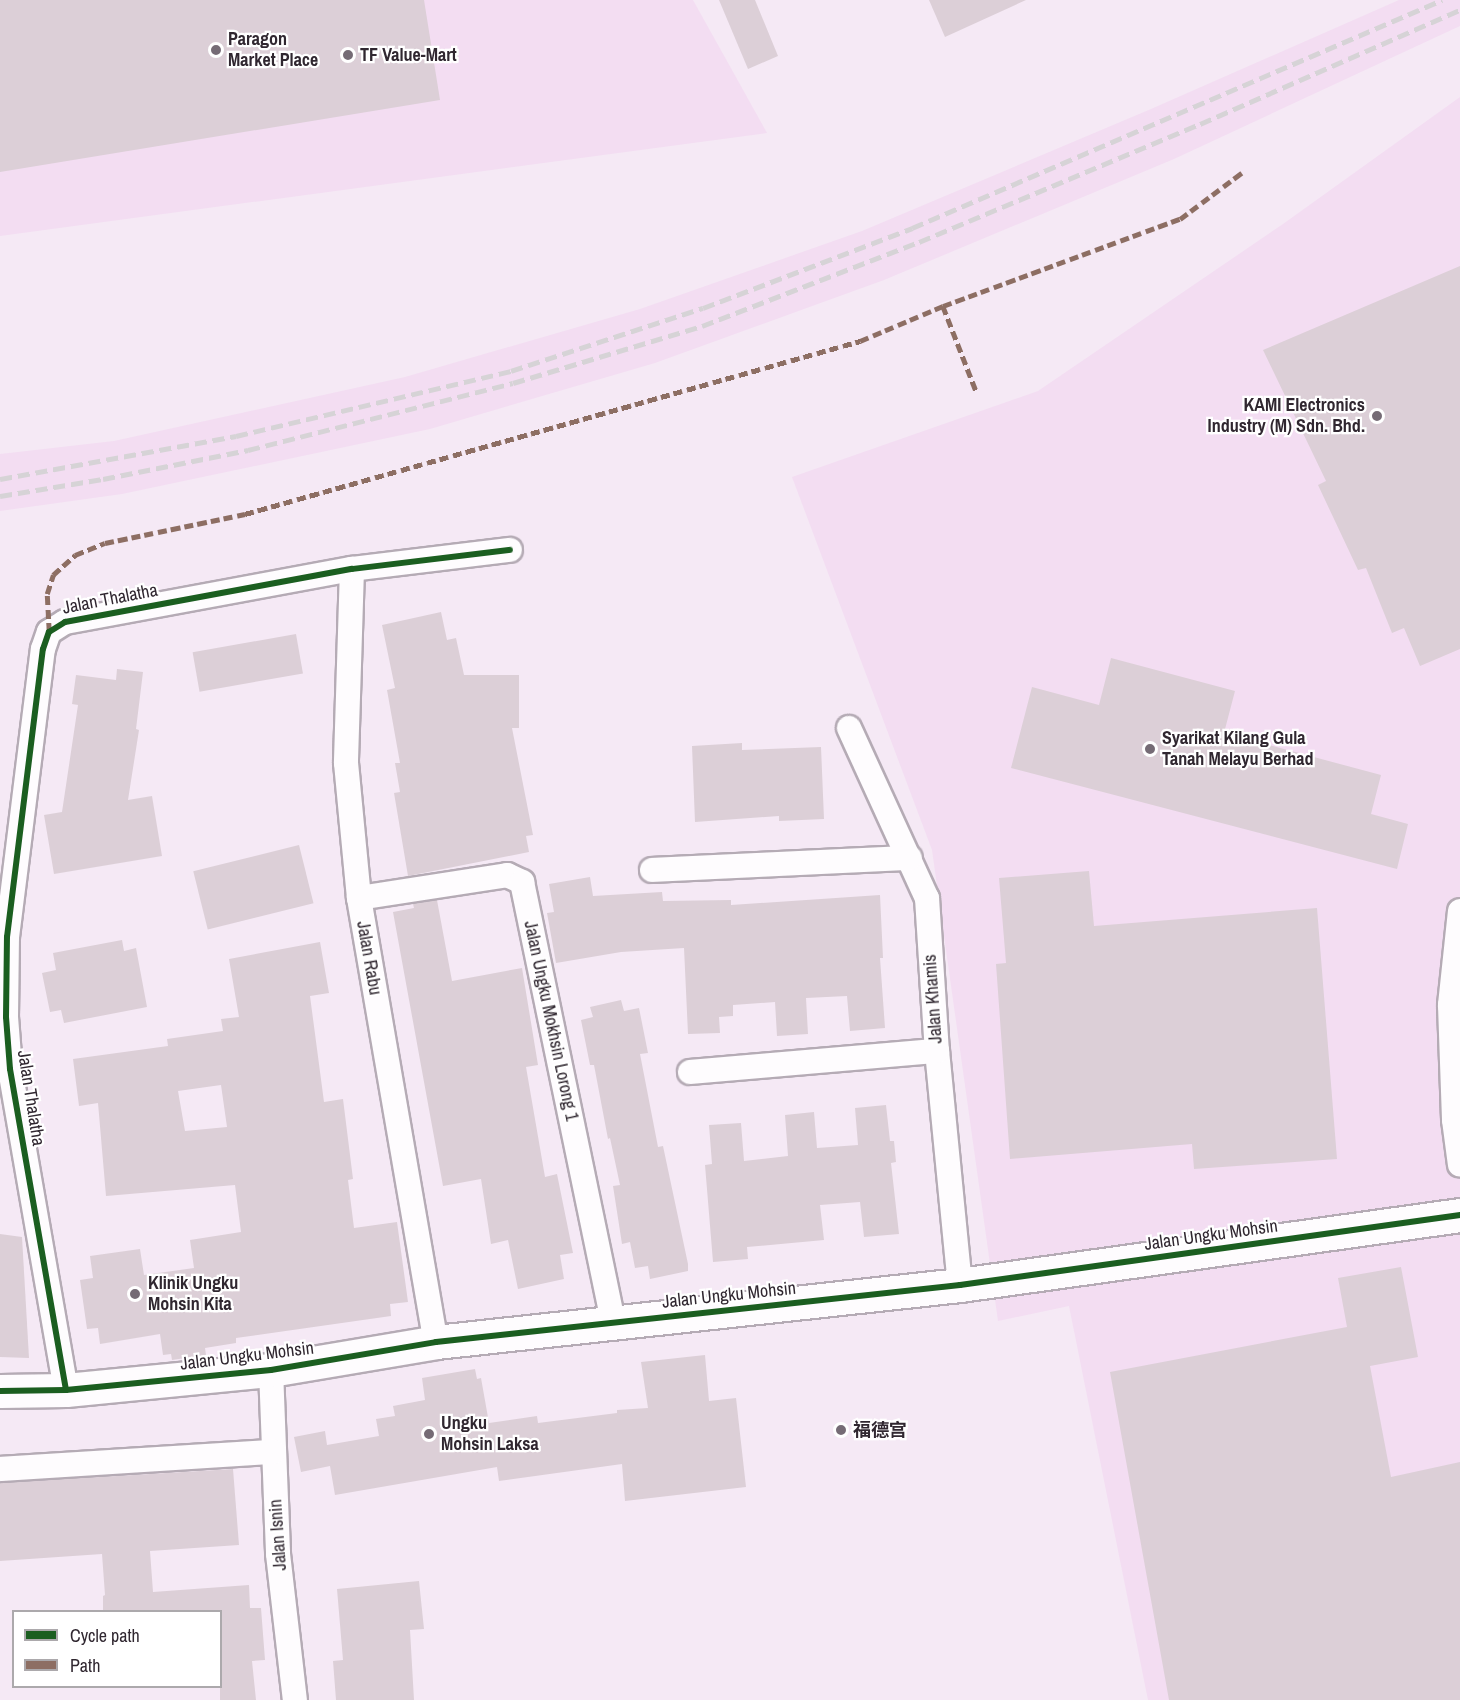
<!DOCTYPE html>
<meta charset="utf-8">
<style>
body{margin:0}
#map{position:relative;width:1460px;height:1700px;overflow:hidden;background:#f5e9f5;font-family:"Archivo Narrow","Noto Sans SC",sans-serif}
div>[style]{position:absolute}
[style*='--x']{left:calc(var(--x)*1px);top:calc(var(--y)*1px);width:calc(var(--w)*1px);rotate:calc(var(--a)*1deg)}
.built>*{inset:0;background:#f3ddf2}
.building>*{inset:0;background:#dccfd7;transform-origin:0 0}
.roads{filter:drop-shadow(2px 0 #b5abb5) drop-shadow(-2px 0 #b5abb5) drop-shadow(0 2px #b5abb5) drop-shadow(0 -2px #b5abb5)}
.street>*{height:24px;margin:-12px;padding:0 12px;transform-origin:12px;border-radius:12px;background:#fefcfe}
.secondary>*{height:33px;margin:-16.5px;padding:0 16.5px;transform-origin:16.5px;border-radius:16.5px;background:#fefcfe}
.rail>*{height:4.5px;margin-top:-2.25px;transform-origin:0;background:repeating-linear-gradient(90deg,#d6d3d6 0 12px,transparent 0 18px)}
.quiet>*{height:4.5px;margin-top:-2.25px;transform-origin:0;background:repeating-linear-gradient(90deg,#8d6e63 0 9px,transparent 0 13.5px)}
.cycleway>*{height:6px;margin:-3px;padding:0 3px;transform-origin:3px;border-radius:3px;background:#1b5e20}
.dots>*{width:16px;height:16px;translate:-50% -50%;box-sizing:border-box;border:3px solid #fff;border-radius:50%}
span{translate:-50% -50%;white-space:nowrap;text-align:center;line-height:1.15;-webkit-text-stroke:4.5px #fff;paint-order:stroke}
.poi-label{font-size:18px;color:#302730;font-weight:700}
.left{translate:0 -50%;text-align:left}
.right{translate:-100% -50%;text-align:right}
.street-label{font-size:18px;color:#302730}
.legend{position:absolute;left:12px;top:1610px;width:210px;height:78px;box-sizing:border-box;background:#fff;border:2px solid #aca9ac;margin:0;padding:8px 10px;list-style:none;font-size:18px;color:#302730}
.legend li{display:flex;align-items:center;gap:12px;height:30px}
.legend b{width:30px;border:2px solid #aca9ac}
</style>
<div id="map">
<div class="built">
<div style="clip-path:polygon(0 0,693px 0,767px 133px,0 236px)"></div>
<div style="clip-path:polygon(1399px 0,1460px 0,1460px 26px,1174px 159px,884px 280px,655px 363px,430px 429px,122px 494px,0 511px,0 454px,114px 441px,405px 377px,640px 309px,862px 231px,1151px 109px)"></div>
<div style="clip-path:polygon(1460px 97px,1460px 1700px,1148px 1700px,1069px 1306px,998px 1321px,932px 850px,792px 477px,1038px 391px,1283px 224px)"></div>
</div>
<div class="building">
<div style="clip-path:polygon(0 0,424px 0,440px 100px,0 172px)"></div>
<div style="clip-path:polygon(719px 0,755px 0,778px 56px,748px 69px)"></div>
<div style="clip-path:polygon(929px 0,1026px 0,945px 37px)"></div>
<div style="clip-path:polygon(1460px 266px,1460px 649px,1420px 666px,1404px 628px,1392px 633px,1366px 568px,1358px 570px,1318px 485px,1326px 481px,1263px 350px)"></div>
<div style="clip-path:polygon(441px 612px,447px 640px,456px 638px,464px 675px,519px 675px,519px 728px,512px 728px,533px 835px,526px 836px,529px 852px,408px 876px,394px 793px,400px 792px,395px 763px,400px 763px,387px 690px,395px 688px,382px 625px)"></div>
<div style="left:296px;top:634px;width:40px;height:105px;rotate:80deg"></div>
<div style="clip-path:polygon(1111px 658px,1235px 691px,1224px 733px,1381px 775px,1371px 814px,1408px 824px,1397px 869px,1011px 768px,1032px 687px,1099px 705px)"></div>
<div style="clip-path:polygon(117px 669px,143px 672px,136px 729px,139px 730px,128px 800px,152px 796px,162px 856px,54px 874px,44px 815px,62px 812px,78px 705px,72px 704px,76px 675px,116px 680px)"></div>
<div style="clip-path:polygon(742px 743px,742px 750px,821px 747px,824px 819px,779px 821px,779px 816px,695px 822px,692px 746px)"></div>
<div style="left:299px;top:845px;width:60px;height:109px;rotate:76deg"></div>
<div style="clip-path:polygon(1089px 871px,1094px 926px,1317px 908px,1337px 1159px,1194px 1169px,1192px 1144px,1010px 1159px,996px 964px,1006px 963px,999px 878px)"></div>
<div style="clip-path:polygon(590px 877px,593px 896px,662px 892px,663px 901px,731px 900px,731px 905px,880px 895px,883px 958px,880px 958px,885px 1028px,850px 1031px,847px 996px,806px 998px,808px 1034px,777px 1036px,775px 1002px,733px 1005px,733px 1016px,719px 1017px,720px 1033px,688px 1034px,684px 948px,621px 952px,556px 963px,547px 913px,554px 912px,549px 884px)"></div>
<div style="clip-path:polygon(437px 900px,452px 981px,522px 968px,538px 1065px,526px 1067px,545px 1177px,557px 1174px,573px 1253px,560px 1255px,564px 1279px,518px 1289px,508px 1240px,491px 1244px,481px 1179px,443px 1186px,393px 912px,414px 908px,413px 904px)"></div>
<div style="clip-path:polygon(122px 940px,124px 951px,136px 948px,147px 1007px,64px 1023px,61px 1010px,50px 1012px,42px 973px,56px 970px,53px 953px)"></div>
<div style="clip-path:polygon(evenodd,320px 942px,329px 993px,310px 996px,324px 1102px,343px 1099px,353px 1179px,348px 1180px,354px 1228px,397px 1222px,408px 1302px,390px 1304px,391px 1316px,236px 1338px,236px 1343px,205px 1348px,206px 1355px,172px 1360px,171px 1354px,163px 1355px,160px 1334px,100px 1344px,98px 1328px,87px 1329px,80px 1280px,93px 1278px,90px 1256px,140px 1249px,144px 1275px,194px 1268px,190px 1240px,241px 1232px,235px 1185px,106px 1196px,98px 1103px,79px 1106px,73px 1059px,168px 1046px,167px 1039px,223px 1031px,221px 1019px,239px 1017px,229px 959px,320px 942px,221px 1085px,227px 1127px,185px 1131px,178px 1091px,221px 1085px)"></div>
<div style="clip-path:polygon(621px 1000px,624px 1011px,639px 1008px,648px 1053px,640px 1054px,658px 1147px,663px 1146px,688px 1264px,688px 1271px,650px 1279px,648px 1266px,635px 1268px,630px 1242px,622px 1244px,613px 1186px,620px 1185px,610px 1138px,608px 1139px,594px 1065px,590px 1065px,581px 1020px,593px 1017px,590px 1007px)"></div>
<div style="clip-path:polygon(886px 1105px,890px 1141px,894px 1141px,896px 1162px,891px 1163px,899px 1234px,864px 1237px,860px 1202px,820px 1205px,824px 1240px,747px 1247px,748px 1259px,713px 1262px,705px 1165px,712px 1164px,709px 1125px,741px 1123px,744px 1161px,788px 1156px,785px 1115px,814px 1112px,817px 1148px,858px 1145px,855px 1108px)"></div>
<div style="clip-path:polygon(0 1234px,22px 1237px,29px 1358px,0 1357px)"></div>
<div style="clip-path:polygon(1401px 1267px,1418px 1357px,1370px 1366px,1391px 1477px,1460px 1462px,1460px 1700px,1169px 1700px,1110px 1372px,1347px 1327px,1338px 1278px)"></div>
<div style="clip-path:polygon(705px 1355px,709px 1401px,736px 1398px,746px 1487px,625px 1501px,622px 1464px,499px 1481px,497px 1467px,335px 1495px,330px 1466px,301px 1472px,294px 1437px,325px 1431px,327px 1445px,379px 1436px,376px 1419px,395px 1416px,393px 1406px,425px 1400px,422px 1378px,475px 1369px,477px 1379px,481px 1378px,489px 1423px,537px 1416px,538px 1423px,617px 1413px,617px 1410px,648px 1408px,641px 1362px)"></div>
<div style="clip-path:polygon(233px 1469px,239px 1545px,150px 1551px,153px 1592px,249px 1585px,250px 1608px,261px 1608px,265px 1660px,252px 1661px,256px 1700px,220px 1700px,220px 1611px,103px 1611px,103px 1596px,105px 1595px,102px 1554px,0 1561px,0 1483px)"></div>
<div style="clip-path:polygon(419px 1581px,424px 1629px,410px 1630px,414px 1700px,336px 1700px,333px 1661px,343px 1660px,337px 1589px)"></div>
</div>
<div class="roads">
<div class="street">
<div style="--x:352;--y:569;--w:194;--a:91.8"></div>
<div style="--x:346;--y:763;--w:136;--a:84.5"></div>
<div style="--x:359;--y:898;--w:451;--a:80.2"></div>
<div style="--x:849;--y:728;--w:187;--a:65.4"></div>
<div style="--x:927;--y:898;--w:153;--a:86.3"></div>
<div style="--x:937;--y:1051;--w:235;--a:84.4"></div>
<div style="--x:652;--y:870;--w:258;--a:-2.7"></div>
<div style="--x:359;--y:898;--w:150;--a:-8.8"></div>
<div style="--x:507;--y:875;--w:17;--a:25"></div>
<div style="--x:522;--y:882;--w:450;--a:78.3"></div>
<div style="--x:1460;--y:911;--w:95;--a:96.1"></div>
<div style="--x:1450;--y:1005;--w:115;--a:88"></div>
<div style="--x:1454;--y:1120;--w:45;--a:82.4"></div>
<div style="--x:690;--y:1072;--w:248;--a:-4.9"></div>
<div style="--x:271;--y:1370;--w:184;--a:87.8"></div>
<div style="--x:278;--y:1554;--w:147;--a:83.4"></div>
<div style="--x:66;--y:1390;--w:326;--a:-99.9"></div>
<div style="--x:10;--y:1069;--w:52;--a:-94.4"></div>
<div style="--x:6;--y:1017;--w:80;--a:-89.3"></div>
<div style="--x:7;--y:937;--w:290;--a:-82.9"></div>
<div style="--x:43;--y:649;--w:18;--a:-71"></div>
<div style="--x:49;--y:632;--w:19;--a:-32"></div>
<div style="--x:65;--y:622;--w:292;--a:-10.5"></div>
<div style="--x:352;--y:569;--w:159;--a:-6.9"></div>
<div style="--x:0;--y:1469;--w:274;--a:-3.6"></div>
</div>
<div class="secondary">
<div style="--x:0;--y:1391;--w:66;--a:-0.9"></div>
<div style="--x:66;--y:1390;--w:206;--a:-5.6"></div>
<div style="--x:271;--y:1370;--w:167;--a:-9.6"></div>
<div style="--x:436;--y:1342;--w:527;--a:-6.21"></div>
<div style="--x:960;--y:1285;--w:505;--a:-7.97"></div>
</div>
</div>
<div class="rail">
<div style="--x:0;--y:479;--w:240;--a:-10.3"></div>
<div style="--x:236;--y:436;--w:283;--a:-13.3"></div>
<div style="--x:511;--y:371;--w:202;--a:-18.2"></div>
<div style="--x:703;--y:308;--w:224;--a:-20.9"></div>
<div style="--x:912;--y:228;--w:577;--a:-23.28"></div>
<div style="--x:0;--y:496;--w:104;--a:-9.4"></div>
<div style="--x:103;--y:479;--w:148;--a:-11.3"></div>
<div style="--x:248;--y:450;--w:273;--a:-14.2"></div>
<div style="--x:513;--y:383;--w:197;--a:-16.8"></div>
<div style="--x:702;--y:326;--w:233;--a:-21.2"></div>
<div style="--x:919;--y:242;--w:305;--a:-22.8"></div>
<div style="--x:1200;--y:124;--w:284;--a:-23.7"></div>
</div>
<div class="quiet">
<div style="--x:943;--y:306;--w:93;--a:68.7"></div>
<div style="--x:49;--y:632;--w:38;--a:-93"></div>
<div style="--x:47;--y:594;--w:20;--a:-72"></div>
<div style="--x:53;--y:575;--w:30;--a:-42"></div>
<div style="--x:75;--y:555;--w:32;--a:-22"></div>
<div style="--x:105;--y:543;--w:143;--a:-11.7"></div>
<div style="--x:245;--y:514;--w:639;--a:-15.71"></div>
<div style="--x:860;--y:341;--w:90;--a:-22.9"></div>
<div style="--x:943;--y:306;--w:252;--a:-20.2"></div>
<div style="--x:1180;--y:219;--w:80;--a:-36.9"></div>
</div>
<div class="cycleway">
<div style="--x:66;--y:1390;--w:326;--a:-99.9"></div>
<div style="--x:10;--y:1069;--w:52;--a:-94.4"></div>
<div style="--x:6;--y:1017;--w:80;--a:-89.3"></div>
<div style="--x:7;--y:937;--w:290;--a:-82.9"></div>
<div style="--x:43;--y:649;--w:18;--a:-71"></div>
<div style="--x:49;--y:632;--w:19;--a:-32"></div>
<div style="--x:65;--y:622;--w:292;--a:-10.5"></div>
<div style="--x:352;--y:569;--w:159;--a:-6.9"></div>
<div style="--x:0;--y:1391;--w:66;--a:-0.9"></div>
<div style="--x:66;--y:1390;--w:206;--a:-5.6"></div>
<div style="--x:271;--y:1370;--w:167;--a:-9.6"></div>
<div style="--x:436;--y:1342;--w:527;--a:-6.21"></div>
<div style="--x:960;--y:1285;--w:505;--a:-7.97"></div>
</div>
<div class="dots">
<div style="left:216px;top:50px;background:#756b75"></div>
<div style="left:348px;top:55px;background:#756b75"></div>
<div style="left:1377px;top:416px;background:#756b75"></div>
<div style="left:1150px;top:749px;background:#756b75"></div>
<div style="left:135px;top:1294px;background:#756b75"></div>
<div style="left:841px;top:1430px;background:#756b75"></div>
<div style="left:429px;top:1434px;background:#756b75"></div>
</div>
<div class="poi-label">
<span class="left" style="left:228px;top:50px">Paragon<br>Market Place</span>
<span class="left" style="left:360px;top:55px">TF Value-Mart</span>
<span class="right" style="left:1365px;top:416px">KAMI Electronics<br>Industry (M) Sdn. Bhd.</span>
<span class="left" style="left:1162px;top:749px">Syarikat Kilang Gula<br>Tanah Melayu Berhad</span>
<span class="left" style="left:148px;top:1294px">Klinik Ungku<br>Mohsin Kita</span>
<span class="left" style="left:441px;top:1434px">Ungku<br>Mohsin Laksa</span>
<span class="left" style="left:853px;top:1430px">福德宫</span>
</div>
<div class="street-label">
<span style="left:110px;top:599px;rotate:-11deg">Jalan Thalatha</span>
<span style="left:369px;top:958px;rotate:80deg">Jalan Rabu</span>
<span style="left:933px;top:999px;rotate:-94deg">Jalan Khamis</span>
<span style="left:551px;top:1021px;rotate:78deg">Jalan Ungku Mokhsin Lorong 1</span>
<span style="left:31px;top:1098px;rotate:81deg">Jalan Thalatha</span>
<span style="left:1211px;top:1235px;rotate:-8deg">Jalan Ungku Mohsin</span>
<span style="left:729px;top:1295px;rotate:-6deg">Jalan Ungku Mohsin</span>
<span style="left:247px;top:1356px;rotate:-7deg">Jalan Ungku Mohsin</span>
<span style="left:278px;top:1535px;rotate:-94deg">Jalan Isnin</span>
</div>
<ul class="legend">
<li><b style="height:8px;background:#1b5e20"></b>Cycle path</li>
<li><b style="height:8px;background:#8d6e63"></b>Path</li>
</ul>
</div>
